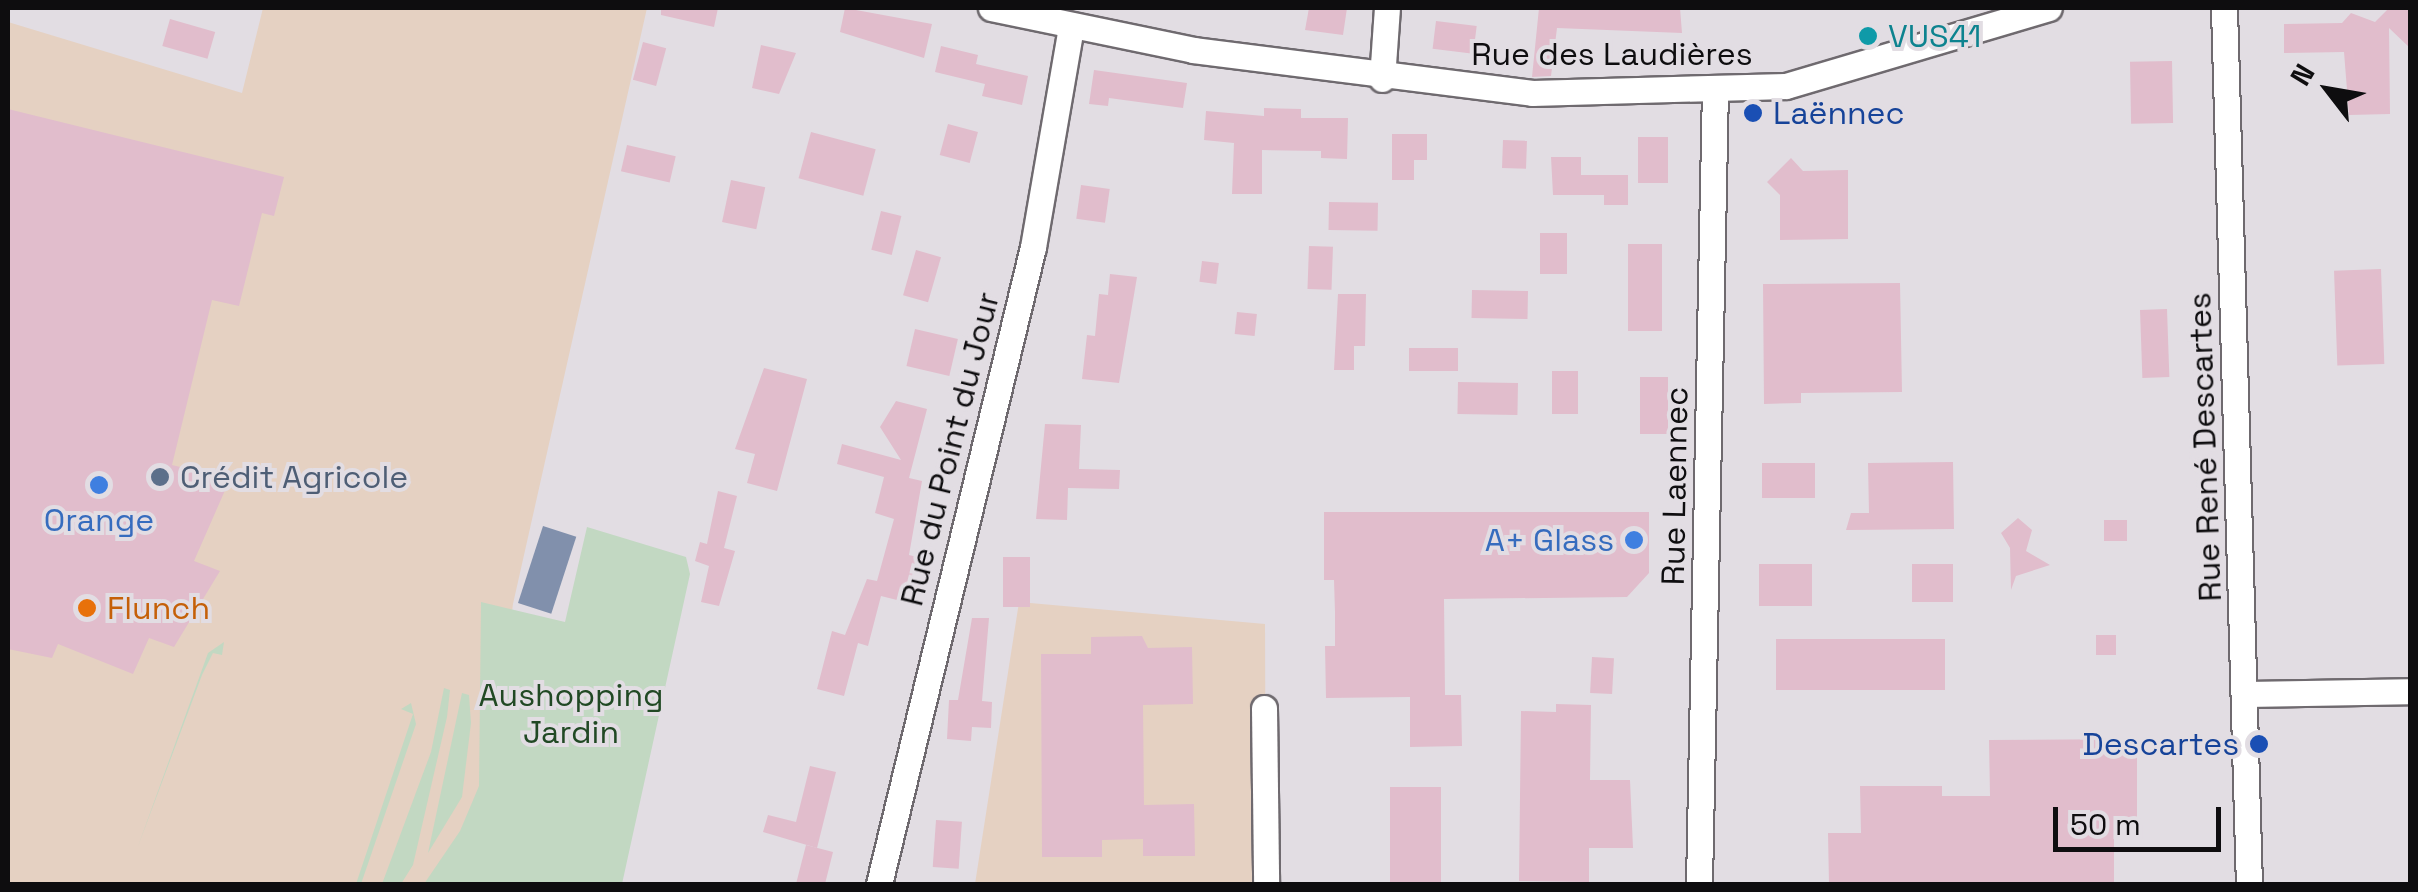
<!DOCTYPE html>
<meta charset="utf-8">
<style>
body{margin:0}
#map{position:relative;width:2418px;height:892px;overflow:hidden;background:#e2dde3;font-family:"Space Grotesk",sans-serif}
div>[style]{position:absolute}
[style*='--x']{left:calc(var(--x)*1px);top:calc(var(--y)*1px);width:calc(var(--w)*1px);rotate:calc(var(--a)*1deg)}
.commercial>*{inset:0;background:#e5d1c2}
.green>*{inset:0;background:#c2d8c2}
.water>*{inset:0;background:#8190ac;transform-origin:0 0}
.building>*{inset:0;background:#e1bdcc;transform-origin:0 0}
.roads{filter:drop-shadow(2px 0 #6f6a6f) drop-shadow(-2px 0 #6f6a6f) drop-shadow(0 2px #6f6a6f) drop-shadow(0 -2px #6f6a6f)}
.minor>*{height:25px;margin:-12.5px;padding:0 12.5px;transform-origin:12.5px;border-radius:12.5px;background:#fff}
.dots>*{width:28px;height:28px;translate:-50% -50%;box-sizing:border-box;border:5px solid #e2dde3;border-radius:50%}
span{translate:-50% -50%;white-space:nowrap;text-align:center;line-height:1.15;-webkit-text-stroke:8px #e2dde3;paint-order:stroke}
.culture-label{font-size:32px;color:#0d838f}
.left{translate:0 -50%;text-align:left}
.street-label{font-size:32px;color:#0e0d0f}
.transit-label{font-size:32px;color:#164399}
.right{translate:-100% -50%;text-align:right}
.service-label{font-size:32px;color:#4e5e75}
.shop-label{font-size:32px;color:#366cbe}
.food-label{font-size:32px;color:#c56008}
.park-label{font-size:32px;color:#214924}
.frame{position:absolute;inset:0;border:10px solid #0e0d0f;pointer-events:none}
.north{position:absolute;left:2278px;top:40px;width:100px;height:100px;-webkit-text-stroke:8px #e2dde3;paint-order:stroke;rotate:301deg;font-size:28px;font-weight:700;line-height:40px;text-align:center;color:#0e0d0f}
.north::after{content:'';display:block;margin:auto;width:35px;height:45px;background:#0e0d0f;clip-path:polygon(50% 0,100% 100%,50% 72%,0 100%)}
.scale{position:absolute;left:2053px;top:807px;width:168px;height:45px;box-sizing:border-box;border:5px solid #0e0d0f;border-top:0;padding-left:12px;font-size:30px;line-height:35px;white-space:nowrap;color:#0e0d0f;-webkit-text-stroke:8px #e2dde3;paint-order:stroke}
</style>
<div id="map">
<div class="commercial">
<div style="clip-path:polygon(263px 8px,647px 8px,513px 604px,477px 884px,8px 884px,8px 22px,242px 93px)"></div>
<div style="clip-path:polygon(1019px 602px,1265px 624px,1266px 884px,975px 884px)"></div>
</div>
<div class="green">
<div style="clip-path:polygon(587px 527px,686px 557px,690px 574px,622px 884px,424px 884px,460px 831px,479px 786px,481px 602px,565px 622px)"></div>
<div style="clip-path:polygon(224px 642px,222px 655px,213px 653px,202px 675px,137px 849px,208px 653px)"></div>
<div style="clip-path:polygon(444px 688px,450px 690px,447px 717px,413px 865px,401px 884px,382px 884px,431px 752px)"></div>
<div style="clip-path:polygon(462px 693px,469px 695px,471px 723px,462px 797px,428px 853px)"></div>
<div style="clip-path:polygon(411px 703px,416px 724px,361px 884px,356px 884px,413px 714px,401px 709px)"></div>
</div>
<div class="water">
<div style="left:543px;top:526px;width:35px;height:81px;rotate:18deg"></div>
</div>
<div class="building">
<div style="clip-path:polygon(661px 8px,718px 8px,714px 27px,661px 15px)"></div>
<div style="clip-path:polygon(845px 8px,932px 24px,924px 58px,840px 32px)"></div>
<div style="clip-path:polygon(1309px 8px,1347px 8px,1343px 35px,1305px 30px)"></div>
<div style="clip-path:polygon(1539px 8px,1680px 8px,1682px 33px,1557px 28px,1551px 76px,1532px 77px)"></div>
<div style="clip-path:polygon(2389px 8px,2410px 8px,2410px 48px,2389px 28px,2390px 114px,2349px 115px,2344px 52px,2284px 53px,2284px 24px,2342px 23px,2351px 13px,2375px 22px)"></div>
<div style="left:170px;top:19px;width:47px;height:28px;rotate:16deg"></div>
<div style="left:1436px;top:21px;width:41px;height:28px;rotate:7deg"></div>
<div style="left:643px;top:42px;width:24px;height:39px;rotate:15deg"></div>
<div style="clip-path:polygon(761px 45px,796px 53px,779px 94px,752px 88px)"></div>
<div style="clip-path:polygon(941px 46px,978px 55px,976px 64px,1028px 76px,1022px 105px,982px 96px,985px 84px,935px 72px)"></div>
<div style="left:2172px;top:61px;width:62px;height:42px;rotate:89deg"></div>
<div style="clip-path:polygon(1094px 70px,1187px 83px,1183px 108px,1109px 98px,1108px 106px,1089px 104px)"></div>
<div style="clip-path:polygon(1264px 108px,1301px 109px,1301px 118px,1348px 118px,1347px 159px,1321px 158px,1321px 151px,1262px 150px,1262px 194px,1232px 194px,1234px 143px,1204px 140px,1206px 111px,1264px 116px)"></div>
<div style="clip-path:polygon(8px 109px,284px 177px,274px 216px,262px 213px,239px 306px,212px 300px,172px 465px,230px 479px,194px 561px,220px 571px,174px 647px,149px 638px,133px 674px,58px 644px,52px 658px,8px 649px)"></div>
<div style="left:948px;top:124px;width:31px;height:32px;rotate:15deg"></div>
<div style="left:811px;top:132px;width:67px;height:48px;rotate:15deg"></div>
<div style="clip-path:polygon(1392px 134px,1427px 134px,1427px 160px,1414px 160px,1414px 180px,1392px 180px)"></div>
<div style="left:1638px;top:137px;width:30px;height:46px"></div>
<div style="left:1503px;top:140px;width:24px;height:28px;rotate:2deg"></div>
<div style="left:627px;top:145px;width:50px;height:27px;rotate:13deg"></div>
<div style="clip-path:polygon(1551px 157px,1581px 157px,1581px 175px,1628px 175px,1628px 205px,1604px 205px,1604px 195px,1553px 195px)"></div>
<div style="clip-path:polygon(1791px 158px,1803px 171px,1848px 170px,1848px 239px,1780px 240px,1780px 195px,1767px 182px)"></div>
<div style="left:731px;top:180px;width:35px;height:43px;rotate:12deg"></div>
<div style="left:1081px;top:185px;width:29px;height:34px;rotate:8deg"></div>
<div style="left:1329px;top:202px;width:49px;height:28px;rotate:1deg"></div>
<div style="left:881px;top:211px;width:21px;height:40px;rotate:14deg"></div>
<div style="left:1540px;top:233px;width:27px;height:41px"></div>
<div style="left:1628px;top:244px;width:34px;height:87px"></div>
<div style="left:1309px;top:246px;width:24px;height:43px;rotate:2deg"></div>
<div style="left:916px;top:250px;width:26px;height:47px;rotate:16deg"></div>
<div style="left:1202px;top:261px;width:17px;height:21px;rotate:7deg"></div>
<div style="left:2381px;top:269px;width:95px;height:47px;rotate:88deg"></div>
<div style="clip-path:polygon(1110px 274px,1137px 277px,1119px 383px,1082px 379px,1087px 335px,1095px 336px,1099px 294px,1108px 295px)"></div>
<div style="clip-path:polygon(1900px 283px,1902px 392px,1801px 393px,1801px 403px,1764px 404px,1763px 284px)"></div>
<div style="left:1472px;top:290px;width:56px;height:28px;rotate:1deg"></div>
<div style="clip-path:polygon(1338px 294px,1366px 294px,1365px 346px,1354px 346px,1354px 370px,1334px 370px)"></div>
<div style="left:2167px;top:309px;width:68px;height:27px;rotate:88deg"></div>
<div style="left:1237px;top:312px;width:20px;height:22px;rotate:6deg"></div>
<div style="left:915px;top:329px;width:44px;height:38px;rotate:13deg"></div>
<div style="left:1409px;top:348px;width:49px;height:23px"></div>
<div style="clip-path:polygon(764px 368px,807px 379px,777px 491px,747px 483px,755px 454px,735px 449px)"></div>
<div style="left:1552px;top:371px;width:26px;height:43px"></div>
<div style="left:1640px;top:377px;width:28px;height:57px"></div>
<div style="left:1458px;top:382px;width:60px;height:32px;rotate:1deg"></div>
<div style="clip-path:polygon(896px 401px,927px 409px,909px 478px,922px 481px,909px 555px,917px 557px,905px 602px,881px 596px,868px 646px,858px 643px,844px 696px,817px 689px,832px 631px,845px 635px,867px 579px,877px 581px,894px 519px,875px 513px,884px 477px,837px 464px,842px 444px,901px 460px,880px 427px)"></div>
<div style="clip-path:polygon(1045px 424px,1081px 425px,1079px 469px,1120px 470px,1119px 489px,1068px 488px,1067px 520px,1036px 519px)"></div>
<div style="clip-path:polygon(1953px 462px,1954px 529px,1846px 530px,1851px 513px,1869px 513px,1868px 463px)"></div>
<div style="left:1762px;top:463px;width:53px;height:35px"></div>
<div style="clip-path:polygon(718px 491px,737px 496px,724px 548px,735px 551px,719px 606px,701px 602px,709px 566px,695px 561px,700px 542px,707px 544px)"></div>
<div style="clip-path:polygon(1324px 512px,1649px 512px,1649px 573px,1627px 597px,1444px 599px,1445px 695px,1461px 695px,1462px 746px,1410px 747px,1410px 697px,1326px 698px,1325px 646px,1335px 646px,1335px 612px,1334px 580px,1324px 580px)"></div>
<div style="clip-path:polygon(2018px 518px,2032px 530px,2026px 551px,2050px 565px,2016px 576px,2011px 590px,2010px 548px,2001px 533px)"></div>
<div style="left:2104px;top:520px;width:23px;height:21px"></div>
<div style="left:1003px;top:557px;width:27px;height:50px"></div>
<div style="left:1759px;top:564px;width:53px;height:42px"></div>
<div style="left:1912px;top:564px;width:41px;height:38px"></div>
<div style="clip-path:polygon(972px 618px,989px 618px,982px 701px,992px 702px,991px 728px,972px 727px,971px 741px,947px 739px,949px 700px,958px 700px)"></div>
<div style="left:2096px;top:635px;width:20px;height:20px"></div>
<div style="clip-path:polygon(1142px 636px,1148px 648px,1192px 647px,1193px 704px,1143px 705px,1144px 805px,1194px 804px,1195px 856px,1143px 856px,1143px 839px,1102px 840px,1102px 857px,1042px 857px,1041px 654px,1091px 654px,1091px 637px)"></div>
<div style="left:1945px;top:639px;width:51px;height:169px;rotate:90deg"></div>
<div style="left:1592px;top:657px;width:22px;height:36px;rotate:3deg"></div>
<div style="clip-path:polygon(1556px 704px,1591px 705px,1590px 780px,1630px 780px,1633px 848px,1589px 848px,1589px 882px,1519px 881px,1521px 711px,1556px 712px)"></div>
<div style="clip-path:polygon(2137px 739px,2137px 831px,2114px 831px,2114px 884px,1829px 884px,1828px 833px,1861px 833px,1860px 786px,1942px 786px,1942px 796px,1990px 796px,1989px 740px)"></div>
<div style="clip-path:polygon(810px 766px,836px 772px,817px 848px,763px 832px,768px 815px,796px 822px)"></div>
<div style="left:1390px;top:787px;width:51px;height:97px"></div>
<div style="left:936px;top:820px;width:26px;height:47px;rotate:4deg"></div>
<div style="clip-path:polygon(806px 845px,833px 852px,825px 884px,796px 884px)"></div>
</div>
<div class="roads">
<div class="minor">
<div style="--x:991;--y:8;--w:206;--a:11.7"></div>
<div style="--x:1193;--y:50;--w:342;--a:7.2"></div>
<div style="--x:1532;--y:93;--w:254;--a:-1.6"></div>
<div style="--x:1786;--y:86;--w:274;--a:-16.5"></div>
<div style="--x:2224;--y:8;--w:876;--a:88.37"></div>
<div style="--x:1382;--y:79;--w:71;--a:-86"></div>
<div style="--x:2244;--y:694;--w:166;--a:-1"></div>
<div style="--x:1264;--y:708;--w:176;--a:89.3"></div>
<div style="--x:879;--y:884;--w:655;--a:-76.41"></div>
<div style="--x:1033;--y:247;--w:223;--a:-80.2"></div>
<div style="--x:1699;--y:884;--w:795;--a:-88.85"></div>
</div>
</div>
<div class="dots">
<div style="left:1868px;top:36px;background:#0f9aa8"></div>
<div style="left:1753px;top:113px;background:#1a4fb4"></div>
<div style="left:160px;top:477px;background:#5c6f8a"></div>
<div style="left:99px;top:485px;background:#3f7fe0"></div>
<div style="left:1634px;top:540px;background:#3f7fe0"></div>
<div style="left:87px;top:608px;background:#e8710a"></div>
<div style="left:2259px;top:744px;background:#1a4fb4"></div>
</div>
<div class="culture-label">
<span class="left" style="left:1888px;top:36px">VUS41</span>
</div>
<div class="street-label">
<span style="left:1612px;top:54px">Rue des Laudières</span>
<span style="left:2205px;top:447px;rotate:-92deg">Rue René Descartes</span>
<span style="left:950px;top:449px;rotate:-76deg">Rue du Point du Jour</span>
<span style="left:1675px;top:486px;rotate:-89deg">Rue Laennec</span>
</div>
<div class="transit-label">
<span class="left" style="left:1773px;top:113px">Laënnec</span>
<span class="right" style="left:2239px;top:744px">Descartes</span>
</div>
<div class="service-label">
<span class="left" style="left:180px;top:477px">Crédit Agricole</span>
</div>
<div class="shop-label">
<span style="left:99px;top:520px">Orange</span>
<span class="right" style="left:1614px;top:540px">A+ Glass</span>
</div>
<div class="food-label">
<span class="left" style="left:107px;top:608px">Flunch</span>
</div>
<div class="park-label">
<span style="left:571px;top:714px">Aushopping<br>Jardin</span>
</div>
<div class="frame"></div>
<div class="north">N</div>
<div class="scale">50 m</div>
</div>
